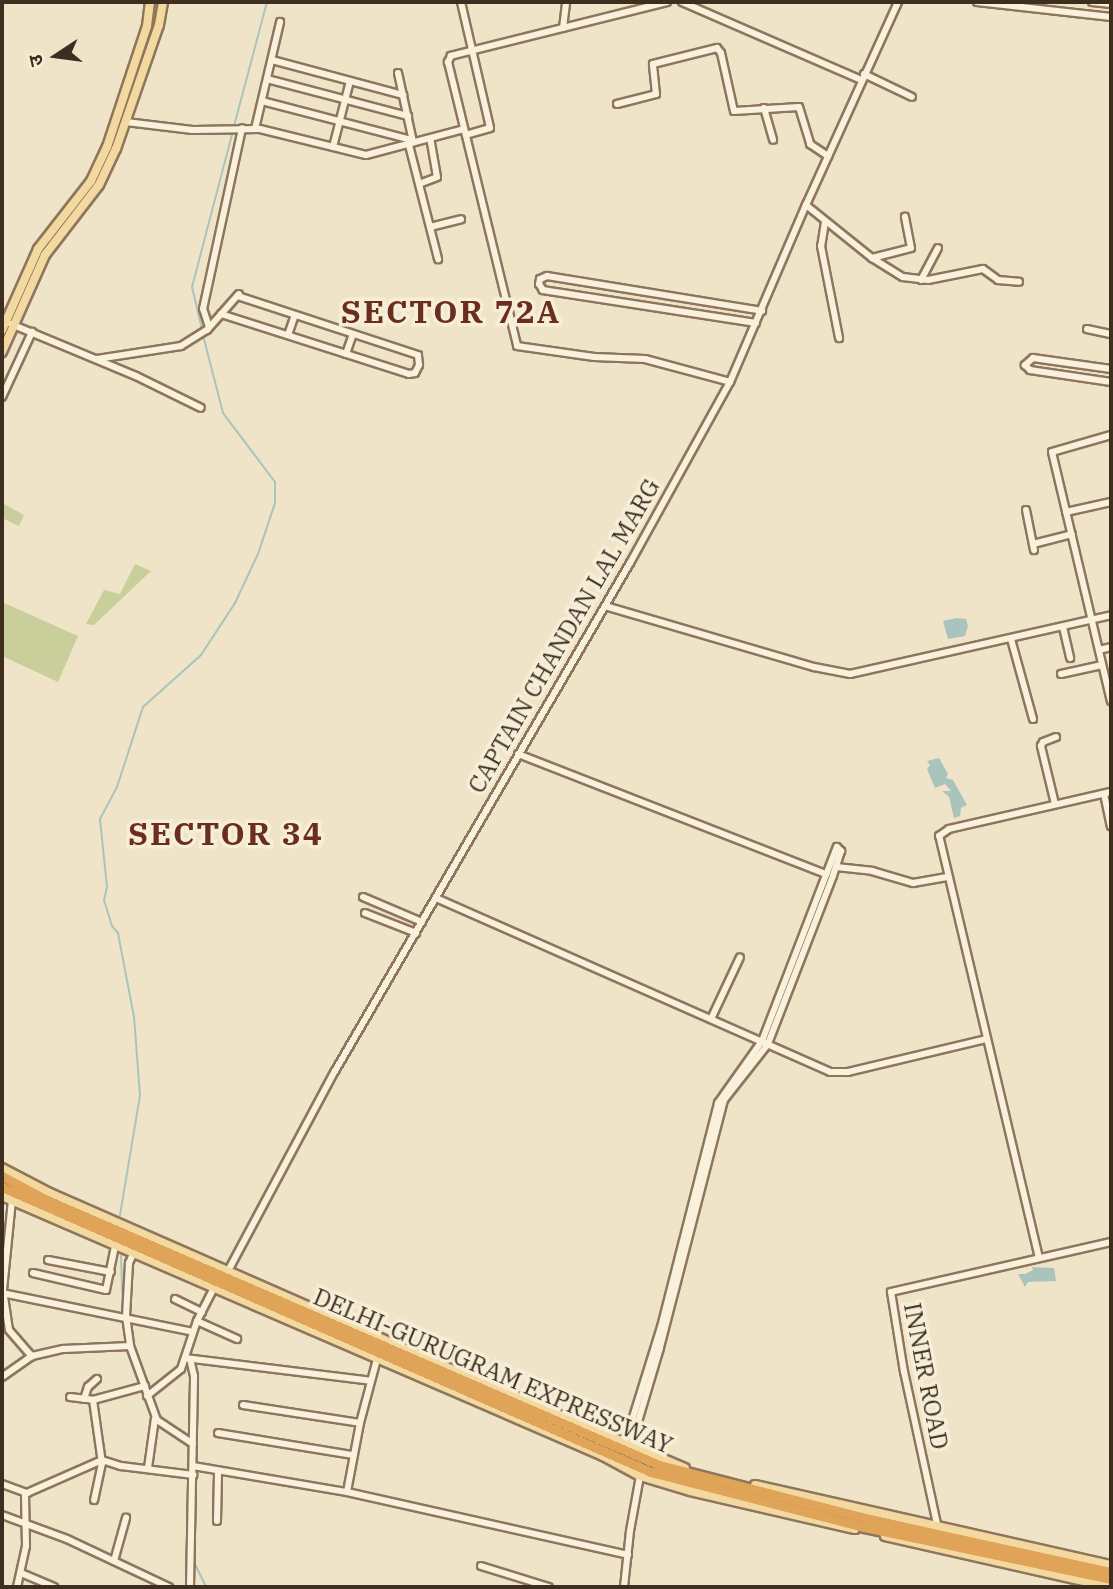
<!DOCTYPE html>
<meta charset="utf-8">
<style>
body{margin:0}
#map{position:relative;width:1113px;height:1589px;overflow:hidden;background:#f0e4c8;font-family:"IBM Plex Serif","Noto Sans Devanagari",serif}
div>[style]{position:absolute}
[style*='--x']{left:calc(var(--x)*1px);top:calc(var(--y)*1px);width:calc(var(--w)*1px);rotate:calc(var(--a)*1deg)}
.green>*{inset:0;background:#c9cf9b}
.water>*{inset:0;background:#a9c4bc}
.stream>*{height:2px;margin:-1px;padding:0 1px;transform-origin:1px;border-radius:1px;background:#a9c4bc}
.roads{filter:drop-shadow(2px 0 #8d765c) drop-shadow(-2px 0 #8d765c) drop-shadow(0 2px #8d765c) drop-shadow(0 -2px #8d765c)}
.minor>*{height:6px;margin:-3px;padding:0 3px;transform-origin:3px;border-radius:3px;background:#faf1dc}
.major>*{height:8px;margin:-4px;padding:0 4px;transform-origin:4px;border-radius:4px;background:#f3d9a0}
.highway>*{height:9px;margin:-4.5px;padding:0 4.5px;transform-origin:4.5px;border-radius:4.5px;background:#e0a458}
span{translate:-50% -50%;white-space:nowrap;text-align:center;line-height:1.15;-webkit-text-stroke:7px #f7eed8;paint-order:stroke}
.street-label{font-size:24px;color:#3d2e20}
.district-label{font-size:32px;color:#6b2e1e;font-weight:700;letter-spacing:2px}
.frame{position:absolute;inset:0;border:4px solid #3d2e20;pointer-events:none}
.north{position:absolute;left:21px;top:21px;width:70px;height:70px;-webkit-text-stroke:5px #f7eed8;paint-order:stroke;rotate:257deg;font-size:19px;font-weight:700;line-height:28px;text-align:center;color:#3d2e20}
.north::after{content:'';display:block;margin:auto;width:24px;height:32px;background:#3d2e20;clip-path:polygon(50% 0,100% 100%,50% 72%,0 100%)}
</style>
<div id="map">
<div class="green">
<div style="clip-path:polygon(2px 503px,24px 515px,19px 526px,2px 518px)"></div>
<div style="clip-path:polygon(135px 564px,151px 571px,94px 625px,86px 624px,104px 590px,120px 594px)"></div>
<div style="clip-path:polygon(2px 602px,78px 636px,58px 682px,2px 656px)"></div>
</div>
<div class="water">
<div style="clip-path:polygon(956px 618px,966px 619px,968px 626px,965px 636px,948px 639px,943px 621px)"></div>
<div style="clip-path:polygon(939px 758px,948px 774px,946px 778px,953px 780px,967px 805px,961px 808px,960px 816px,954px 818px,949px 797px,942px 791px,951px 791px,945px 784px,935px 788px,927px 769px,930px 765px,927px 761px)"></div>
<div style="clip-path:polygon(1032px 1267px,1054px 1268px,1056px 1281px,1028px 1282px,1025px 1287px,1018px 1274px,1025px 1274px,1033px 1270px)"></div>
</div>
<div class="stream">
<div style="--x:234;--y:126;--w:128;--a:-75.1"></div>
<div style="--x:202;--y:329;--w:43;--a:-103.4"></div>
<div style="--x:192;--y:287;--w:161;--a:-75.3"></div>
<div style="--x:120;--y:1215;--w:121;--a:-80.5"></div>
<div style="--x:140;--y:1096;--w:79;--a:-94.3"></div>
<div style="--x:134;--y:1017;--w:86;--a:-100.8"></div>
<div style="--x:118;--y:933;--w:9;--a:-131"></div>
<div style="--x:112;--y:926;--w:27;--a:-107"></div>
<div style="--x:104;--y:900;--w:13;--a:-77"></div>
<div style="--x:107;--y:887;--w:68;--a:-95.9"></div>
<div style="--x:100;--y:819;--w:36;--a:-62"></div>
<div style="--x:117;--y:787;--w:84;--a:-72"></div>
<div style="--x:143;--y:707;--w:78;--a:-41.9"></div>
<div style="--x:201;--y:655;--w:62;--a:-56.8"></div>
<div style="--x:235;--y:603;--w:54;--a:-64.9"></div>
<div style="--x:258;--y:554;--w:54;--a:-71.6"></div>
<div style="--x:275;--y:503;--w:21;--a:-90"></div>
<div style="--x:275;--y:482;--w:86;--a:-127"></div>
<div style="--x:223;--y:413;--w:81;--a:-104.4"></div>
<div style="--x:121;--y:1256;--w:58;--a:88"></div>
<div style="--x:193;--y:1560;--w:30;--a:64"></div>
</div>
<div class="roads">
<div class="minor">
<div style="--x:461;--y:2;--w:129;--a:77"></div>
<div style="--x:490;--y:128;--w:25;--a:164"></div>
<div style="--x:667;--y:2;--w:223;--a:166"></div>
<div style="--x:451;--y:56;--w:7;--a:117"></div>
<div style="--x:448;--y:62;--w:292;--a:76.3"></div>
<div style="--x:517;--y:346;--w:78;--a:8.1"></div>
<div style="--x:594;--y:357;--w:51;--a:2.2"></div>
<div style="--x:645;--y:359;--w:88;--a:15.1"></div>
<div style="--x:682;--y:2;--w:195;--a:23.5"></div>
<div style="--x:977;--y:2;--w:135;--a:6.4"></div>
<div style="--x:1092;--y:2;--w:19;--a:6"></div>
<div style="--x:563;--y:28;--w:26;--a:-83"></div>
<div style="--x:272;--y:60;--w:136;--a:15"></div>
<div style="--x:398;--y:73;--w:71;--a:77.7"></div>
<div style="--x:864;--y:74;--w:53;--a:25.6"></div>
<div style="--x:267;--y:79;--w:146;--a:14.7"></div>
<div style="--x:262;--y:101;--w:155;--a:14.6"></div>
<div style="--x:617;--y:104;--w:40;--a:-14.4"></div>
<div style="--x:656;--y:94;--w:30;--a:-96"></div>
<div style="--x:653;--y:64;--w:66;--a:-14"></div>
<div style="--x:717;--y:48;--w:6;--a:51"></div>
<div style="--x:721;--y:53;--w:59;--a:77.4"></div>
<div style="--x:734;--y:111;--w:65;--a:-3.5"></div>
<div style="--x:799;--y:107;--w:39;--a:73"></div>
<div style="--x:810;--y:144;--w:22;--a:34"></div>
<div style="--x:764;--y:108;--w:33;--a:74"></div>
<div style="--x:126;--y:122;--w:67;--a:6.8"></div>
<div style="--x:193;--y:130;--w:67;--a:-0.9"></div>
<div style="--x:260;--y:129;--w:109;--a:13.8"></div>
<div style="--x:366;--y:155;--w:101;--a:-14.9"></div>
<div style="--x:255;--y:129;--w:110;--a:-76.8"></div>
<div style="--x:409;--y:145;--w:118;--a:75.7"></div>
<div style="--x:333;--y:147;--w:68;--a:-75.6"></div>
<div style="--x:419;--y:184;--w:19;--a:-21"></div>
<div style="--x:437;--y:177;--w:39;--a:-100"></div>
<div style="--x:806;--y:205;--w:85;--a:38.8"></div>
<div style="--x:872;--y:258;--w:36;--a:32"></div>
<div style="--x:903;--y:277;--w:25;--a:7"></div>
<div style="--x:928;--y:280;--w:56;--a:-11.3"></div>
<div style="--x:983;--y:269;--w:19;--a:36"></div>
<div style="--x:998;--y:280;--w:21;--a:5"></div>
<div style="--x:825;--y:222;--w:24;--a:99"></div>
<div style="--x:821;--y:246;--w:94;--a:78.9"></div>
<div style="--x:430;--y:227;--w:32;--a:-14"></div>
<div style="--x:872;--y:258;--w:40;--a:-14.4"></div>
<div style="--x:911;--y:248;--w:32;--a:-101"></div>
<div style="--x:921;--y:280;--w:36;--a:-62"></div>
<div style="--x:221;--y:314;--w:197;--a:17.7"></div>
<div style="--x:409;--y:374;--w:6;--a:-9"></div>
<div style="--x:415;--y:373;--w:9;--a:-63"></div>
<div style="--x:419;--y:365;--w:10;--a:-96"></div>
<div style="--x:418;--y:355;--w:190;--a:-161.9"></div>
<div style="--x:756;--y:323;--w:216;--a:-171.2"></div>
<div style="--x:543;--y:290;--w:7;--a:-124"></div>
<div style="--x:539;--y:284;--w:5;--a:-79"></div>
<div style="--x:540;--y:279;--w:8;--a:-23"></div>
<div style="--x:547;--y:276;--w:218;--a:9.2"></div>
<div style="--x:11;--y:324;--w:135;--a:22.6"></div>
<div style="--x:136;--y:376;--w:72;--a:26.2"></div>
<div style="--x:209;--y:327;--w:19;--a:-108"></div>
<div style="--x:203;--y:309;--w:185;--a:-77.8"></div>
<div style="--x:1087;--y:329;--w:25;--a:12"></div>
<div style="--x:288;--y:335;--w:21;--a:-71"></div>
<div style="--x:346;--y:354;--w:21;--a:-71"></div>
<div style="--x:97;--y:359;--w:85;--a:-8.8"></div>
<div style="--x:181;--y:346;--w:31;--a:-32"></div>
<div style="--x:207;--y:330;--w:48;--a:-48.4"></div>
<div style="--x:1111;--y:369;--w:79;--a:-172"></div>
<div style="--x:1033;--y:358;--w:11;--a:139"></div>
<div style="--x:1025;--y:365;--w:7;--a:45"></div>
<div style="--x:1030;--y:370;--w:82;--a:8.4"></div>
<div style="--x:2;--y:397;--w:72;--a:-65.2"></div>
<div style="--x:1111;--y:435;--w:61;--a:163.9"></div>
<div style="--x:1052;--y:452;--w:256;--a:76.7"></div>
<div style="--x:1026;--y:510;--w:41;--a:78.7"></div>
<div style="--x:1066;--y:512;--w:46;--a:-12.5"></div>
<div style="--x:1033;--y:544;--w:40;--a:-14.4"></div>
<div style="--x:605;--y:606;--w:218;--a:16.3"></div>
<div style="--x:814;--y:667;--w:37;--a:11"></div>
<div style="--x:850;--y:674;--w:268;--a:-12.7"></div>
<div style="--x:1063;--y:627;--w:32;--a:77"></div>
<div style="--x:1011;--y:639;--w:83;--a:74.6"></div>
<div style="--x:1099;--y:650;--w:12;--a:-14"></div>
<div style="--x:1061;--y:674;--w:42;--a:-12.4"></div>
<div style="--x:518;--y:754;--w:331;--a:21.3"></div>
<div style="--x:1104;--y:794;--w:33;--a:78"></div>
<div style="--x:1055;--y:804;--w:60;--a:-103.6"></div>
<div style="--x:1041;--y:746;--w:4;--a:-63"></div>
<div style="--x:1043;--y:742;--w:14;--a:-21"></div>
<div style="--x:836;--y:867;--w:36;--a:6"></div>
<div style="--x:872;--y:871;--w:43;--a:16.3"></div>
<div style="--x:913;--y:883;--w:36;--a:-10"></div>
<div style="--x:363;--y:897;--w:64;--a:23"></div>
<div style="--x:436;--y:898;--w:431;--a:23.8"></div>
<div style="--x:830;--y:1072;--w:18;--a:0"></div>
<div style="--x:848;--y:1072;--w:142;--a:-13.4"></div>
<div style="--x:365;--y:913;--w:55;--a:21.4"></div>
<div style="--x:711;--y:1019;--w:68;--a:-64.9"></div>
<div style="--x:12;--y:1200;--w:90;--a:95.7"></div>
<div style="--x:3;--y:1290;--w:40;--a:81.5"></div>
<div style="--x:9;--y:1330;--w:35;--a:49"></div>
<div style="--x:133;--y:1254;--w:10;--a:114"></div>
<div style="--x:129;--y:1263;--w:53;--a:93.2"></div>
<div style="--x:126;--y:1316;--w:30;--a:82"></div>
<div style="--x:130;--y:1346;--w:79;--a:70"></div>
<div style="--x:157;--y:1420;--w:43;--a:33.7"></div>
<div style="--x:1039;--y:1258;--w:434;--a:-103.3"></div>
<div style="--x:939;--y:836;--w:12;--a:-35"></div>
<div style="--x:949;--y:829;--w:166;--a:-12.9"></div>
<div style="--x:48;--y:1260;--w:64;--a:10.8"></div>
<div style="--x:228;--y:1271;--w:227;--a:-61.9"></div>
<div style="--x:335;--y:1071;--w:587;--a:-59.86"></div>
<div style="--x:630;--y:563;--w:207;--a:-61.1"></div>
<div style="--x:730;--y:382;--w:193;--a:-66.8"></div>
<div style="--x:806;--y:205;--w:223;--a:-65.6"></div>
<div style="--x:33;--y:1273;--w:75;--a:13.1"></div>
<div style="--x:106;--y:1290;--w:45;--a:-78.4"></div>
<div style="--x:2;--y:1293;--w:195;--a:11.5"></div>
<div style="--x:175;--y:1299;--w:30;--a:26"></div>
<div style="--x:197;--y:1321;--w:44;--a:24.2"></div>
<div style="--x:185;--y:1358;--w:187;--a:7"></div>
<div style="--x:377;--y:1359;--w:66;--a:104.9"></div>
<div style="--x:360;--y:1423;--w:70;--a:100.7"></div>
<div style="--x:347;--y:1492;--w:288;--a:12.6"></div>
<div style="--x:2;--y:1377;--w:37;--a:-35"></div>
<div style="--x:32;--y:1356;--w:32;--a:-13"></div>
<div style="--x:63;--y:1349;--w:67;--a:-2.6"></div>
<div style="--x:147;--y:1396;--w:43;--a:-38.5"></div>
<div style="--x:181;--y:1369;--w:51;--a:-71.6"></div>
<div style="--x:197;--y:1321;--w:37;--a:-63"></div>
<div style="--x:70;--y:1397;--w:23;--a:7"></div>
<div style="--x:93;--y:1400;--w:54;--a:-15.1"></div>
<div style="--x:84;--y:1399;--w:13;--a:-72"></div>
<div style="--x:88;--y:1387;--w:12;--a:-42"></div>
<div style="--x:93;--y:1400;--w:64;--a:81.9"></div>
<div style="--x:102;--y:1463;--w:38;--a:102"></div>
<div style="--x:243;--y:1405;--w:118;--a:8.7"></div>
<div style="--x:218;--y:1433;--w:137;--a:9.3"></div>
<div style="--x:625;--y:1443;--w:121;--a:-72.8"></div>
<div style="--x:661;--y:1327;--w:231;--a:-75.7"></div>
<div style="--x:718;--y:1103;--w:76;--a:-54.6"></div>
<div style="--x:762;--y:1041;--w:208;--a:-68.9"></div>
<div style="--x:837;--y:847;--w:6;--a:45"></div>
<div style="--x:841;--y:851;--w:26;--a:108"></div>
<div style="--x:833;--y:876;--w:180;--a:111.2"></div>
<div style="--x:768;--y:1044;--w:71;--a:128.2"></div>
<div style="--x:724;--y:1100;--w:256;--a:104.5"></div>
<div style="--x:660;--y:1348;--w:101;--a:106.6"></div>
<div style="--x:193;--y:1466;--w:155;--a:9.6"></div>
<div style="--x:148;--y:1468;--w:50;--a:-82"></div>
<div style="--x:2;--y:1484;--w:27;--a:20"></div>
<div style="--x:27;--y:1493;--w:82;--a:-23.7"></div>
<div style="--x:102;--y:1460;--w:20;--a:18"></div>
<div style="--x:121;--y:1466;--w:73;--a:7.1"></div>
<div style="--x:2;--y:1515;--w:69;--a:20.3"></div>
<div style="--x:67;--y:1539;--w:113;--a:25.2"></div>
<div style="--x:217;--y:1521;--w:49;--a:-88.8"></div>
<div style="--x:937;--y:1524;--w:156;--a:-102.2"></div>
<div style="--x:904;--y:1372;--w:81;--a:-99.2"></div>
<div style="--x:891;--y:1292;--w:226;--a:-12.8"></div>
<div style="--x:114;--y:1561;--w:45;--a:-74.4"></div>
<div style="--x:481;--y:1566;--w:71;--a:17.2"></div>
<div style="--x:21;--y:1573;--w:36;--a:23"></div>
<div style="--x:17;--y:1587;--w:42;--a:-77.6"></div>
<div style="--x:26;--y:1546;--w:53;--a:-91.1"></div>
<div style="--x:190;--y:1587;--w:211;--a:-88.9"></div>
<div style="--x:194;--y:1376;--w:17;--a:-103"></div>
<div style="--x:624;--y:1587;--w:56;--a:-83.9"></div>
<div style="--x:630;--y:1531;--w:56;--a:-79.7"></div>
</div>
<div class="major">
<div style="--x:2;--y:330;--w:89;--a:-66"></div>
<div style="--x:38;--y:249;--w:86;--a:-52.1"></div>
<div style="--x:91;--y:181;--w:38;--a:-65"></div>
<div style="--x:107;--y:147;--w:127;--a:-71.7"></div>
<div style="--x:147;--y:26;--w:24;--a:-83"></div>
<div style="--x:2;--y:352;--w:106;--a:-66.1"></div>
<div style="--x:45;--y:255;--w:88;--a:-52.4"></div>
<div style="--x:99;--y:185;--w:40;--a:-65"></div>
<div style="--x:116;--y:149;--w:131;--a:-70.9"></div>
<div style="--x:159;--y:25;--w:23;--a:-80"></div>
<div style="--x:2;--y:1168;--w:54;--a:27.5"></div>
<div style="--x:50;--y:1193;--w:448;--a:23.7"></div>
<div style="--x:460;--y:1373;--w:244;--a:22.9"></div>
<div style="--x:2;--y:1196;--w:655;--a:23.39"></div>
<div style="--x:603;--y:1456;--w:42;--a:28.4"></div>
<div style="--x:640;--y:1476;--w:52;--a:16.7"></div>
<div style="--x:690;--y:1491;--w:169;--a:13"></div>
<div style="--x:755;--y:1485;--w:365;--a:12.7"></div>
<div style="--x:885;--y:1536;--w:231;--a:12.8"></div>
</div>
<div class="highway">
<div style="--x:2;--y:1176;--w:51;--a:28.1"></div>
<div style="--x:47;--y:1200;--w:667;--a:23.41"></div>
<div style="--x:659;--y:1465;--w:217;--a:14.4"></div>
<div style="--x:869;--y:1519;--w:248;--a:12.4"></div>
<div style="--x:2;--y:1187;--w:709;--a:23.71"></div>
<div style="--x:651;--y:1472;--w:220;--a:14.5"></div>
<div style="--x:864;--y:1527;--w:252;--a:11.9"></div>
</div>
</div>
<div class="street-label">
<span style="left:564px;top:636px;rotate:-60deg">CAPTAIN CHANDAN LAL MARG</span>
<span style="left:493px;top:1371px;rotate:23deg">DELHI-GURUGRAM EXPRESSWAY</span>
<span style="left:926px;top:1376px;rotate:79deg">INNER ROAD</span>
</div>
<div class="district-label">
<span style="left:451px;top:311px">SECTOR 72A</span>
<span style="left:226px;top:833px">SECTOR 34</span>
</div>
<div class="frame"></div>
<div class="north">उ</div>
</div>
